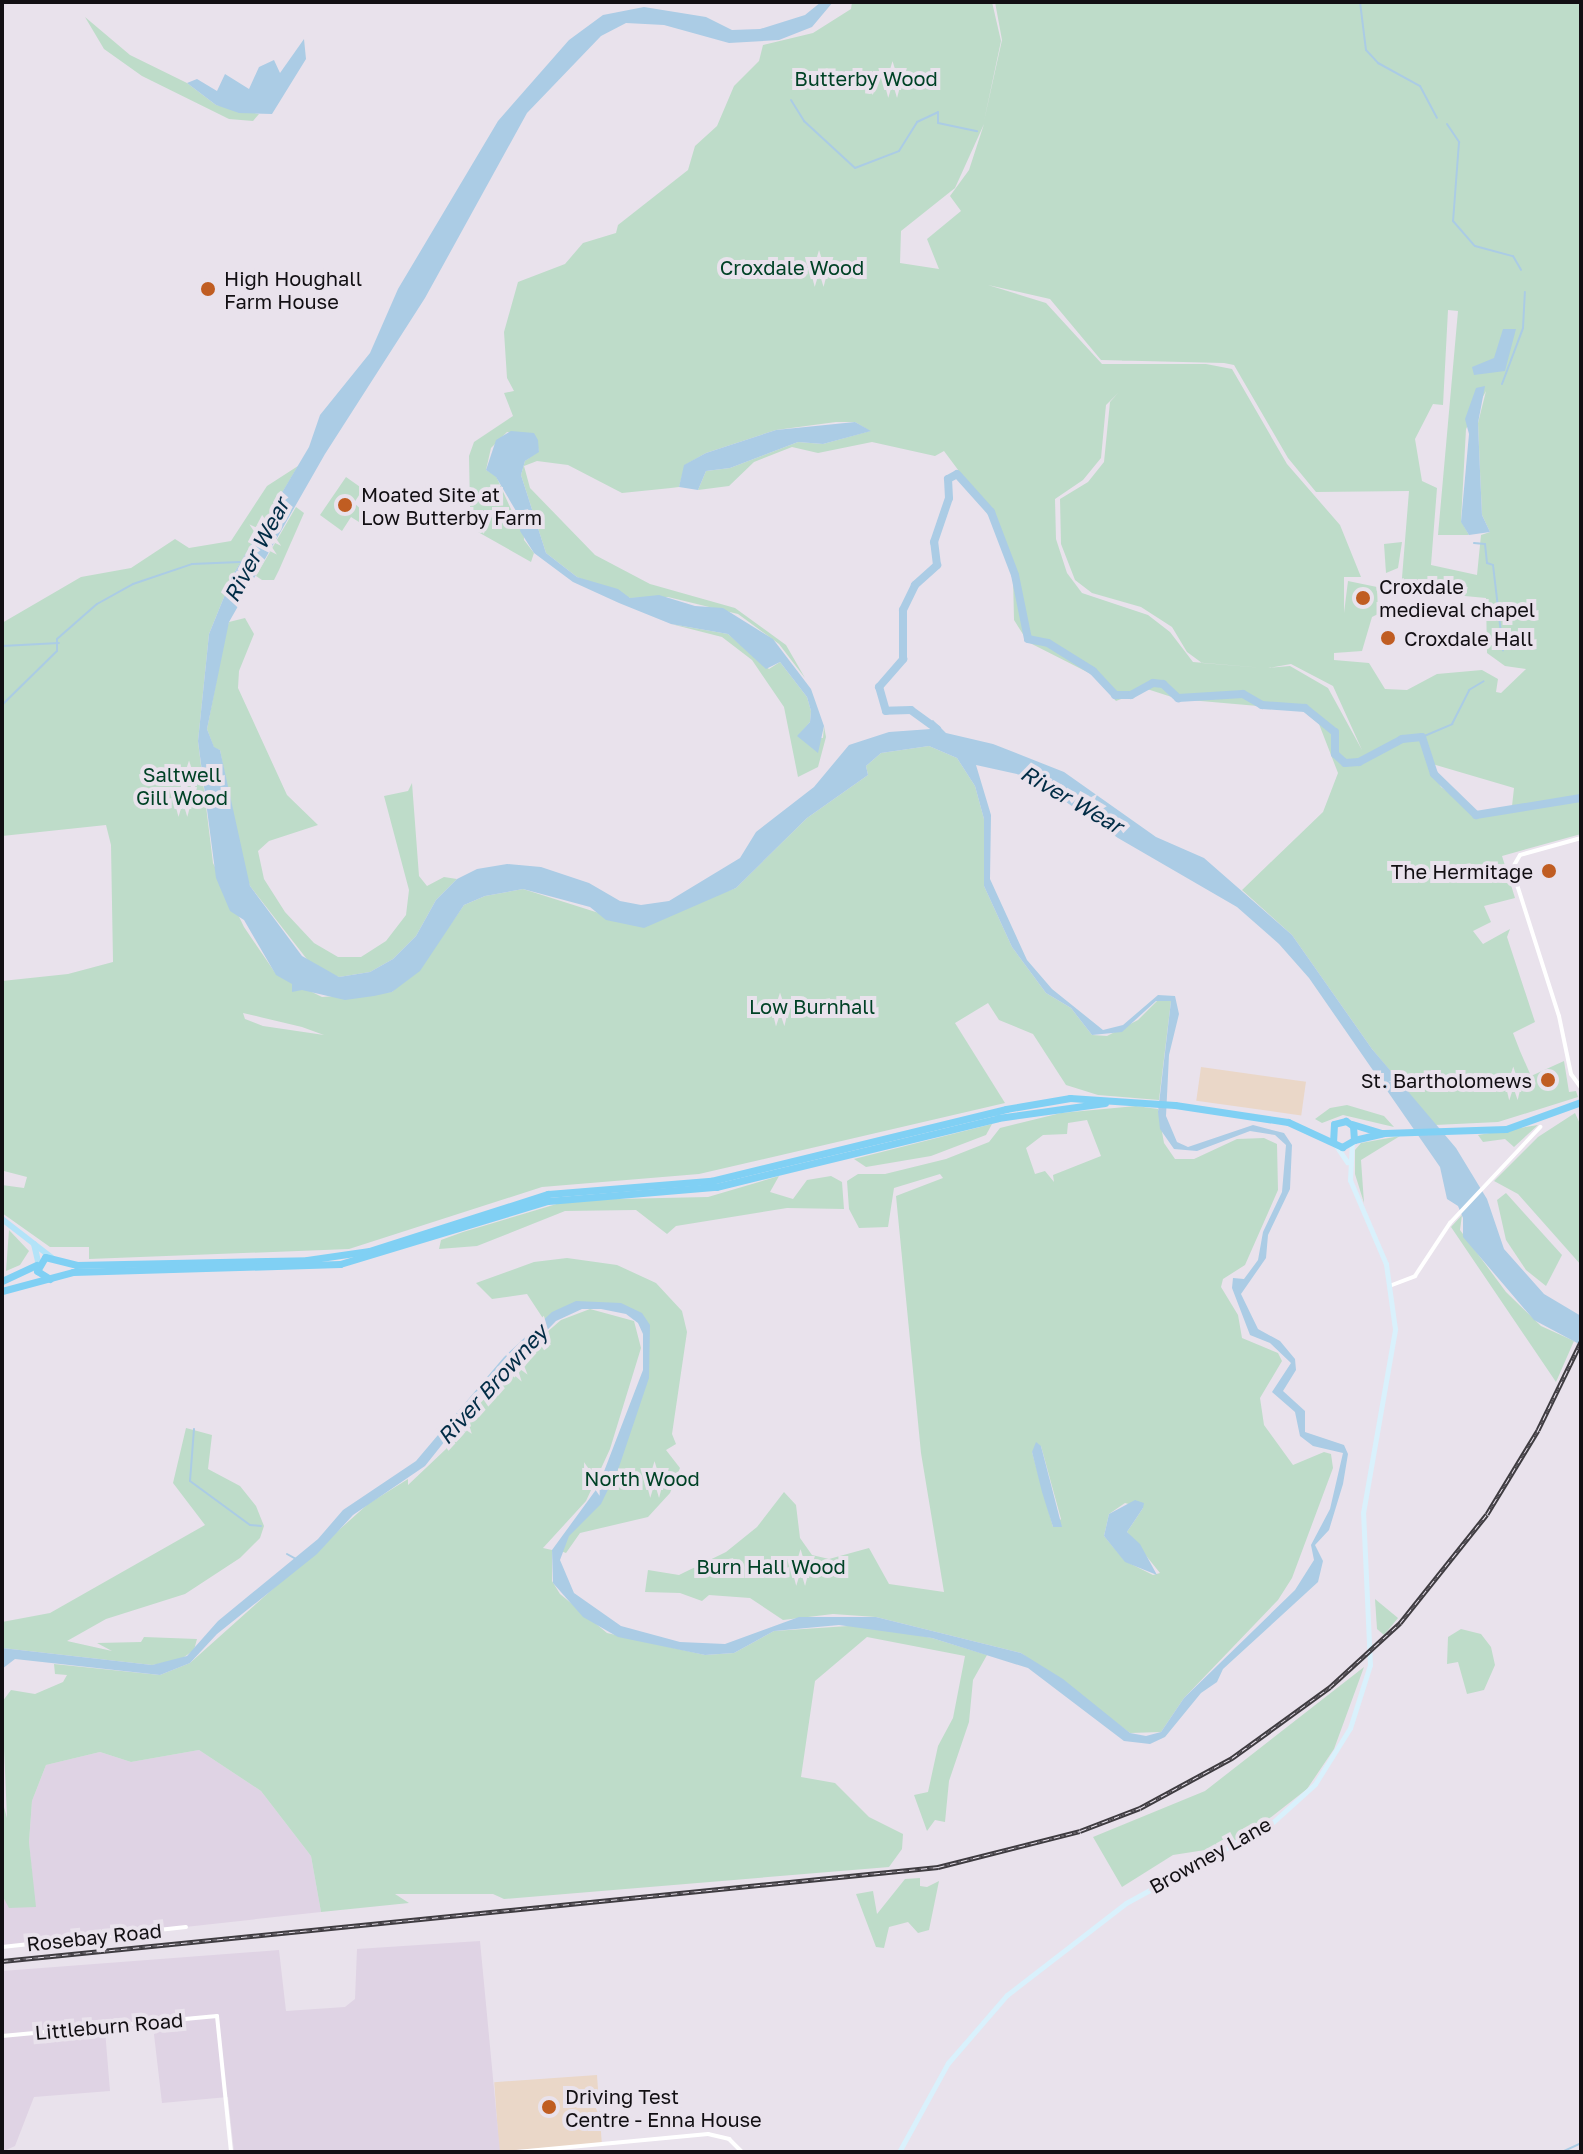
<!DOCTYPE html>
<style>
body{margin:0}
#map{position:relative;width:1583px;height:2154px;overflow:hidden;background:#e9e2ec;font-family:"Golos Text",sans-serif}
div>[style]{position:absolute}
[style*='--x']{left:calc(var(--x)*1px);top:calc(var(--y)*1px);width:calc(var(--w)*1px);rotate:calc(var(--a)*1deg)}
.commercial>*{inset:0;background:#ead7c8;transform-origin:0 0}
.built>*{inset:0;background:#dfd3e4}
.green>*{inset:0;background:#bedcc9}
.water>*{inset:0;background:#abcce5}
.stream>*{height:2px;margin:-1px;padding:0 1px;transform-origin:1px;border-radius:1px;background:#abcce5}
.river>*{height:8px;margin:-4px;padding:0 4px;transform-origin:4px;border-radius:4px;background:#abcce5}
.street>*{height:4px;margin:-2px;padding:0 2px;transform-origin:2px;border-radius:2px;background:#fff}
.secondary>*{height:5px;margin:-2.5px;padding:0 2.5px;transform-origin:2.5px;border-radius:2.5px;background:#d9f1fc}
.primary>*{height:6px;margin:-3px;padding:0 3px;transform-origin:3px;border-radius:3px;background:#b3e3f8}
.highway>*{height:7px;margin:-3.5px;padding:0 3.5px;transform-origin:3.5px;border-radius:3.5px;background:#80d0f4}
.rail>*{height:5px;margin-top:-2.5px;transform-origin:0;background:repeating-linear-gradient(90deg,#e9e2ec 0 6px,#3e3b40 0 12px);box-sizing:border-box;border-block:2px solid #3e3b40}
.dots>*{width:22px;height:22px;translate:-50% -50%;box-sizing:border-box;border:4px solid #e9e2ec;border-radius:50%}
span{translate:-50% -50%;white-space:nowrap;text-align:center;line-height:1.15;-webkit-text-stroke:8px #e9e2ec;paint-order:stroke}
.park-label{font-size:20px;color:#004226}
.poi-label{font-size:20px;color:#120f13}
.left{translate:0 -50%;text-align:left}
.right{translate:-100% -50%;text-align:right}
.street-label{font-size:20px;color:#120f13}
.water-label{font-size:22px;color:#012c45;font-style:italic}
.frame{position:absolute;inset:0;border:4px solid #120f13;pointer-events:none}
</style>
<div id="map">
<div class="commercial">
<div style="left:1201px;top:1067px;width:106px;height:34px;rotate:8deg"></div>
<div style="left:597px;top:2075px;width:69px;height:103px;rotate:86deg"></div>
</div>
<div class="built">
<div style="clip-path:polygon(199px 1750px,261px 1791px,311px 1856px,321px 1912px,2px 1947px,2px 1895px,35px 1907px,29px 1842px,32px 1801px,46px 1765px,100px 1752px,131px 1762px)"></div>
<div style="clip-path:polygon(480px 1941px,500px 2152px,234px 2152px,228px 2097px,162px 2103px,153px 2026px,105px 2030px,110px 2091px,34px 2097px,15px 2146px,2px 2152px,2px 1971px,279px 1950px,286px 2011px,345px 2007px,355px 1999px,357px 1949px)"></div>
</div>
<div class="green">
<div style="clip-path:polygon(evenodd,852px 2px,992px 2px,1001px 41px,984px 121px,1002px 40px,995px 2px,1581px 2px,1581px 834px,1502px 856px,1515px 898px,1484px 906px,1491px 922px,1473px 931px,1483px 944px,1510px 929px,1507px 937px,1535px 1022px,1513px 1033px,1520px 1051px,1531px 1076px,1564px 1061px,1569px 1092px,1576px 1091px,1578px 1097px,1498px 1122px,1435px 1125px,1372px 1049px,1292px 935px,1242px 890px,1323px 812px,1338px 773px,1319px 724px,1302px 710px,1178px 699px,1147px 689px,1116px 701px,1093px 675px,1028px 642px,1014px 620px,1013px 575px,985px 506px,944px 451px,935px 456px,872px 442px,818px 453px,792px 447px,754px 462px,729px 486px,698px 490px,706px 471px,730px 468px,798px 442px,823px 444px,870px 431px,855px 422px,836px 422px,776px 430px,706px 453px,685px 465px,679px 487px,671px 488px,622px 493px,568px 465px,537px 461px,524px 466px,530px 488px,595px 555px,650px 584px,735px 608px,786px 645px,805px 678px,779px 644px,738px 614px,668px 597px,630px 598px,577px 577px,546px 553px,521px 475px,525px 461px,539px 451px,534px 434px,507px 432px,491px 448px,486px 470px,496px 476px,515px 518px,523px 515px,524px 540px,534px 553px,531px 562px,478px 532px,470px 508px,469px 456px,474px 442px,513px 416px,504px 393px,514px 391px,507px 378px,504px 332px,518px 282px,565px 264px,583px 243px,616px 233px,618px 225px,688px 170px,695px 146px,717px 126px,734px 86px,759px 61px,763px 45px,813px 33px,851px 9px,852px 2px,984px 124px,969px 170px,950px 196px,961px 211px,927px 239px,939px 269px,900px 263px,901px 231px,955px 188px,984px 124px,852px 2px,988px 285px,1050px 299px,1101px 360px,1224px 363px,1234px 365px,1288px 458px,1316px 492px,1409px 491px,1401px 590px,1486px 598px,1487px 653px,1505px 666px,1526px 669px,1501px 693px,1496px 692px,1498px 679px,1482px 670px,1437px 674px,1407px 690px,1385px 689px,1369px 663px,1334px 660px,1334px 653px,1362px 651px,1372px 617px,1378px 614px,1377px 587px,1348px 581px,1344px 613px,1344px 577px,1361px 577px,1340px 525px,1287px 464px,1232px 369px,1206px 364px,1102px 364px,1046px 303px,988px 285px,852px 2px,1448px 310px,1458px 311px,1438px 535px,1469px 535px,1461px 521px,1466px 429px,1486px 391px,1478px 423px,1480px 471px,1482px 515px,1490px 532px,1481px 535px,1477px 575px,1431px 565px,1437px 488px,1422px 481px,1415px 439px,1433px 404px,1443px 405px,1448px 310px,852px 2px,1118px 393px,1110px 402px,1104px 462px,1088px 482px,1060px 499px,1061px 544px,1075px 580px,1092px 593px,1141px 607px,1172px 627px,1187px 652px,1202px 663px,1264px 668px,1193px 662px,1170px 632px,1148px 615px,1082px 593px,1067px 573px,1056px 539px,1055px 499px,1083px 480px,1101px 458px,1106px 405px,1118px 393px,852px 2px,1291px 664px,1333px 686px,1362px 750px,1328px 688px,1290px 666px,1268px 668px,1291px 664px,852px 2px,1429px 763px,1514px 788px,1512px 806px,1479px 813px,1441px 787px,1429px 763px)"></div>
<div style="clip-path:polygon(85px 17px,130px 55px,187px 83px,216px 105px,259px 114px,253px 121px,229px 119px,142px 76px,104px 49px)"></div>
<div style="clip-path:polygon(evenodd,298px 466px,233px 575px,209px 634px,198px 741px,213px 863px,244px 927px,276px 974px,322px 997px,392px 992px,430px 954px,464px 905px,485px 896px,523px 889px,602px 914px,717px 895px,736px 888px,807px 818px,868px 775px,866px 766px,881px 753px,929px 746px,957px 758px,975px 786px,984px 819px,984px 886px,1012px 947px,1046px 993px,1071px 1008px,1092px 1035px,1107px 1036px,1138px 1020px,1157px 1001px,1171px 1001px,1159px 1100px,1098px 1095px,1066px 1085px,1033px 1034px,999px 1020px,988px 1003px,955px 1023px,1005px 1103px,699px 1174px,542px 1187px,349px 1249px,89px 1259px,89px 1247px,50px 1247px,2px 1213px,2px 1185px,24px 1188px,27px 1177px,4px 1171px,2px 1180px,2px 981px,68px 974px,113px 962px,111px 845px,106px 825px,2px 836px,2px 623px,81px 577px,131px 568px,175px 539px,189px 548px,231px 541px,267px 486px,298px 466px,243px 1013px,302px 1027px,324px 1035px,263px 1026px,245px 1019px,243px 1013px)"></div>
<div style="clip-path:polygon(346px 477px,363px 489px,354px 503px,365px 513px,359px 522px,351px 517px,342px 531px,320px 515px)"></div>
<div style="clip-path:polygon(296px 507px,304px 513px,279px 570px,274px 580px,262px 580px,256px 576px)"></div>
<div style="clip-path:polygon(1402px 542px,1398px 568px,1386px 573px,1384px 544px)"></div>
<div style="clip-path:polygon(245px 618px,254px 634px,239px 671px,238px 688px,287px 795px,318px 825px,269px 841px,258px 851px,264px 879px,285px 912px,314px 943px,338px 957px,361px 957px,386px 941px,406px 915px,409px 890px,384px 796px,408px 791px,412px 783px,419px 876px,427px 886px,444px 877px,457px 879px,436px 900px,416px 936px,393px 959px,370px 972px,339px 977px,313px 967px,250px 886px,242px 863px,220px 750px,214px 748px,207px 729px,226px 631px,229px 622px)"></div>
<div style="clip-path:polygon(671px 624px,728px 634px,769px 669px,780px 662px,807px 697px,811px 711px,810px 722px,798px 736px,823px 738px,824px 726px,826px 737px,818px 767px,798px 777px,784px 707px,752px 660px,722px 637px)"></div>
<div style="clip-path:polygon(1347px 1105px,1384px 1116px,1394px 1127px,1343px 1115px,1322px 1123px,1315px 1119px,1330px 1108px)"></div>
<div style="clip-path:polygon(evenodd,1136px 1106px,1158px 1109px,1164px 1143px,1175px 1159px,1194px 1159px,1237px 1139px,1264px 1138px,1277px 1144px,1278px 1190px,1245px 1265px,1223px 1279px,1221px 1287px,1238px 1315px,1242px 1338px,1278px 1353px,1282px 1361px,1260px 1398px,1264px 1425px,1293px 1465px,1324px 1452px,1331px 1454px,1333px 1468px,1292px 1578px,1278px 1600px,1184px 1698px,1161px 1732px,1130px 1733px,1021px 1653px,876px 1617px,833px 1614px,783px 1620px,750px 1598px,709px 1595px,702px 1601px,680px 1593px,645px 1592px,648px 1570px,679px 1575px,726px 1552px,757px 1527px,784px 1492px,796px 1505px,800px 1538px,812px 1555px,829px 1559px,869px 1548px,889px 1584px,944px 1592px,921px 1453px,896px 1196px,943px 1178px,940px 1174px,894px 1188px,888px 1227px,859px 1228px,849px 1209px,847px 1181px,858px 1174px,885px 1174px,946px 1159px,989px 1142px,1000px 1128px,1061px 1113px,1136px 1106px,1087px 1120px,1101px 1156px,1053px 1175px,1054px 1182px,1045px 1171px,1035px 1174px,1026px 1148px,1043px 1135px,1067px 1134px,1068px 1123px,1087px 1120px,1136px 1106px,1041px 1446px,1061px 1519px,1053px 1527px,1032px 1452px,1041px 1446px,1136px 1106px,1125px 1503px,1143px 1508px,1127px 1532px,1160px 1573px,1153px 1575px,1125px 1561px,1104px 1536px,1109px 1514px,1125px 1503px)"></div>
<div style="clip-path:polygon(1575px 1113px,1581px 1126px,1581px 1265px,1518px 1194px,1494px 1181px,1538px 1137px)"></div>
<div style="clip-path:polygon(992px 1124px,986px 1135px,931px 1156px,866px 1167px,854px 1159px)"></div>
<div style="clip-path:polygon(1538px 1125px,1514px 1147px,1505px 1139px,1483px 1142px,1478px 1135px)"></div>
<div style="clip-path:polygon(1400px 1136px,1361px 1160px,1364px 1203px,1355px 1174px,1355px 1150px,1361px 1143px)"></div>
<div style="clip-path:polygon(779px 1176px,770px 1192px,793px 1199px,807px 1180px,831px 1176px,842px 1182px,844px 1209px,787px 1208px,676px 1226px,667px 1234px,636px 1210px,565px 1211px,477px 1246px,439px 1249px,441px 1240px,463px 1232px,570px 1200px,708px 1197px)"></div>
<div style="clip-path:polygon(1506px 1193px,1562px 1255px,1546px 1286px,1526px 1270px,1506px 1240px,1497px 1200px)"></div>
<div style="clip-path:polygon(1462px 1215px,1460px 1230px,1506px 1292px,1541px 1326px,1574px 1341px,1556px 1382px,1451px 1227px)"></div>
<div style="clip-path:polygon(9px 1230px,29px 1251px,20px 1265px,6px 1271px)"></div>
<div style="clip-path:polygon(567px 1258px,617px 1265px,656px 1283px,682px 1311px,687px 1332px,672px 1434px,676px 1444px,666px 1450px,680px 1468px,670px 1493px,648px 1517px,580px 1533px,566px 1553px,558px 1550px,562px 1538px,589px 1512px,645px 1385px,647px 1336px,632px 1313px,584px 1304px,546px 1323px,527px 1294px,492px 1299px,476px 1283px,534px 1262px)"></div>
<div style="clip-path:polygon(590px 1309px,634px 1321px,641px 1348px,610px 1449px,586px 1501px,543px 1548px,552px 1550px,552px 1581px,560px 1594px,607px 1633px,705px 1655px,734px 1653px,774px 1631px,863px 1625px,932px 1638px,987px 1655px,973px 1680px,969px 1722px,949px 1781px,945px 1822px,935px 1820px,927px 1831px,914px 1795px,928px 1792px,938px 1746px,953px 1718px,965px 1656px,867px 1637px,815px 1681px,801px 1777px,835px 1783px,869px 1817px,903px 1834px,902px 1849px,889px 1867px,504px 1899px,493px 1894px,395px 1894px,409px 1903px,321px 1912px,311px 1856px,261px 1791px,199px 1750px,131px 1762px,100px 1752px,46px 1765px,32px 1801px,29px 1842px,36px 1907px,9px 1908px,2px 1895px,2px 1800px,7px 1818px,2px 1702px,11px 1690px,35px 1694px,63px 1682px,67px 1675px,55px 1674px,54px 1664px,160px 1675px,190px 1663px,368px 1504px,408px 1479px,408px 1485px,446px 1449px,465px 1420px,539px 1339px,561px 1320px)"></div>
<div style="clip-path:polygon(186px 1428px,212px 1435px,208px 1469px,240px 1486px,256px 1506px,264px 1526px,260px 1538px,240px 1558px,185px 1594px,106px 1619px,67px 1641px,112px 1651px,97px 1643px,141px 1642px,144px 1637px,197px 1639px,194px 1650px,180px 1660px,152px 1665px,2px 1648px,2px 1622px,50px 1613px,205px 1525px,173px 1483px)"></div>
<div style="clip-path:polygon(1375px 1599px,1398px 1618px,1384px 1635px,1377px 1629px)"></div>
<div style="clip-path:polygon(1461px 1629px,1481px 1634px,1491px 1647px,1495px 1665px,1484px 1690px,1467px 1694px,1458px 1662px,1447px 1664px,1448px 1637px)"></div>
<div style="clip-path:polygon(1364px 1667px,1334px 1749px,1307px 1789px,1252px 1832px,1218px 1848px,1173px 1855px,1122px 1887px,1093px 1837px,1205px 1791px)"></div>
<div style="clip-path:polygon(920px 1878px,920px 1886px,927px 1887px,939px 1881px,929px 1930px,918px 1933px,908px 1922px,889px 1927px,884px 1948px,876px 1947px,856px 1894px,873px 1891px,877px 1914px,905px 1879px)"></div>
</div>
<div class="water">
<div style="clip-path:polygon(821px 2px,833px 2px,812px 27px,779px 40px,729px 43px,664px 25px,626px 23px,601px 36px,527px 113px,425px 298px,325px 454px,229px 622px,207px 729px,214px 747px,220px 750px,250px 886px,302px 956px,339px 977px,370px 972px,393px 959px,416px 936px,436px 900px,457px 879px,477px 869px,507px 864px,541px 867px,589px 883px,620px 901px,641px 905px,669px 901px,740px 858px,756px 832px,814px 787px,849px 745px,889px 732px,931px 729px,928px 723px,933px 720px,946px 733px,993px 744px,1064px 772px,1156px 837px,1204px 858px,1292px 935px,1372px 1049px,1456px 1148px,1487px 1199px,1504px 1249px,1544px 1294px,1581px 1316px,1581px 1345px,1534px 1320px,1463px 1237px,1463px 1218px,1458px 1206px,1447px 1199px,1440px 1167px,1309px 978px,1279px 944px,1237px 907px,1118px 838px,1030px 777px,976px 765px,991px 815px,990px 879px,1027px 960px,1052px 989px,1103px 1030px,1123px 1025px,1158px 995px,1175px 996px,1179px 1014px,1169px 1055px,1166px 1116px,1177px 1142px,1188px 1147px,1253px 1125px,1284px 1133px,1292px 1145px,1290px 1189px,1268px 1235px,1266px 1258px,1241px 1294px,1258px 1329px,1280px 1341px,1295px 1359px,1296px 1370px,1283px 1391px,1305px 1411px,1305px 1432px,1344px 1445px,1348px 1454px,1343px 1484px,1329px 1530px,1315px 1545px,1323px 1561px,1318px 1582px,1223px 1669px,1217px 1682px,1201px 1693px,1165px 1737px,1150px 1744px,1124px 1741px,1028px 1668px,932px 1638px,839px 1625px,774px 1631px,734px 1653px,705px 1655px,618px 1637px,583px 1617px,553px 1583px,552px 1550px,598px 1487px,643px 1370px,643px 1334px,638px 1323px,626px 1314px,601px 1309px,582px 1309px,556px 1321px,472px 1407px,425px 1466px,353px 1515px,317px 1554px,217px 1634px,190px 1663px,160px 1675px,15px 1659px,2px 1669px,2px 1648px,152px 1665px,187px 1656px,218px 1621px,318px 1539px,343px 1510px,416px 1461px,504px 1357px,552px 1312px,576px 1301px,621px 1303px,642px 1313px,650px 1325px,649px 1378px,619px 1467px,601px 1504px,569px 1536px,560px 1560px,574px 1593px,621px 1626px,680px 1642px,725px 1644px,799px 1617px,876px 1617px,1021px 1653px,1063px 1679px,1130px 1733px,1146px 1736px,1161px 1732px,1184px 1698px,1295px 1590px,1314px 1560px,1311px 1545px,1330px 1509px,1343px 1453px,1313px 1446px,1300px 1436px,1295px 1412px,1272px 1392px,1291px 1363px,1270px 1343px,1250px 1335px,1232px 1288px,1233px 1278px,1244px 1279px,1258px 1260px,1263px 1232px,1282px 1192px,1286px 1145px,1275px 1135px,1250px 1131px,1197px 1151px,1174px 1149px,1160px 1129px,1158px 1112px,1171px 1001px,1156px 1001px,1122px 1032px,1092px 1035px,1071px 1008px,1046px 993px,1012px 947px,984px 886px,984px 819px,975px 786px,957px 758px,929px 746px,881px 753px,866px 766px,868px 775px,807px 818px,736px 888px,644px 928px,606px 920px,590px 907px,523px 889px,485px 896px,464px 905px,420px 971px,392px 992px,374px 996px,345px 1000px,302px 990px,292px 992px,292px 984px,276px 975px,244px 920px,230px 911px,216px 878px,198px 741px,209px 634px,233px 575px,309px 447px,320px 415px,370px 353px,398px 289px,498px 121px,569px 40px,603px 15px,644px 7px,706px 17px,732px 30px,760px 29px,805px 15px)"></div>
<div style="clip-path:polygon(304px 39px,306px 59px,272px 114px,239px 113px,216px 105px,187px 83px,197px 79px,217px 91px,225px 74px,249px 89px,259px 67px,274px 60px,280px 73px)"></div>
<div style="clip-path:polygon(1503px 329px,1516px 329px,1505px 371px,1474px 375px,1472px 367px,1494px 358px)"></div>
<div style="clip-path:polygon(1485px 386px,1478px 423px,1480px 471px,1482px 515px,1490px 532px,1469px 535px,1461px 522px,1469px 434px,1465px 419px,1476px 388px)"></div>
<div style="clip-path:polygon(855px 422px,871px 431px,823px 444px,798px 442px,730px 468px,706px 471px,698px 490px,679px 487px,684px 465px,706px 453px,776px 430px)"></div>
<div style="clip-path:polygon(511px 431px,534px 433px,538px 440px,539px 452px,525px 461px,521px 475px,546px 553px,577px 577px,618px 589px,630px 598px,659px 595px,695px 606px,723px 608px,773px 639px,811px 689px,824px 726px,818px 753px,797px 736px,810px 722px,811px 711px,807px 697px,780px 662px,766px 669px,728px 634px,671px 624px,619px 603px,573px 582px,534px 553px,520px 531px,523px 516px,514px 518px,516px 511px,496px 477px,486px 470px,496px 440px)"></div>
<div style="clip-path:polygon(1036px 1442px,1041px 1446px,1062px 1527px,1053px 1527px,1042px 1492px,1032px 1452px)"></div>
<div style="clip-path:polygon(1135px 1500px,1144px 1503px,1143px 1508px,1127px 1532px,1140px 1544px,1157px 1575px,1125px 1562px,1104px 1536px,1109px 1514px)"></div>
</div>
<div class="stream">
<div style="--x:1360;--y:2;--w:48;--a:82.9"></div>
<div style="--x:1366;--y:50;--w:18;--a:47"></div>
<div style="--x:1378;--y:63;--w:48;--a:28.7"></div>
<div style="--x:1420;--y:86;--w:36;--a:62"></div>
<div style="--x:791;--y:100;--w:25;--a:58"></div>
<div style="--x:804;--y:121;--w:69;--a:42.7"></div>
<div style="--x:855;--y:168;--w:47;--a:-21.1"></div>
<div style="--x:899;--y:151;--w:34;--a:-58"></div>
<div style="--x:917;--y:122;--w:23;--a:-25"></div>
<div style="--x:938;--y:112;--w:11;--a:90"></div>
<div style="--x:938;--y:123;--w:40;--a:12"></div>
<div style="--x:1447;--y:124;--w:22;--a:56"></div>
<div style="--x:1459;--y:142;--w:79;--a:94.3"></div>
<div style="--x:1453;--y:221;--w:33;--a:49"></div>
<div style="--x:1475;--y:246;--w:39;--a:15"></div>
<div style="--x:1513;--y:256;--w:16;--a:60"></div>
<div style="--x:1502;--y:384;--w:60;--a:-69.4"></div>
<div style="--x:1523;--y:328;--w:36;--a:-87"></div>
<div style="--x:1474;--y:543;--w:11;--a:5"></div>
<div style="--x:1485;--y:544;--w:19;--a:84"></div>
<div style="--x:1487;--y:563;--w:6;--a:18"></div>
<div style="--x:1493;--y:565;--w:86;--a:83.3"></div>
<div style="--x:2;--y:646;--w:57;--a:-3"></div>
<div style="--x:2;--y:705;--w:77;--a:-44.5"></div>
<div style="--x:57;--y:651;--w:12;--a:-90"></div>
<div style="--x:57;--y:639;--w:53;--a:-41.2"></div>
<div style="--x:97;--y:604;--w:41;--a:-29.1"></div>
<div style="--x:133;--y:584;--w:62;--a:-18.7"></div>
<div style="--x:192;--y:564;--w:48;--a:-2.4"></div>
<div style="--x:1422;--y:737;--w:33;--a:-23"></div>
<div style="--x:1452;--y:724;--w:38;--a:-63"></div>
<div style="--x:1469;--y:690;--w:17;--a:-31"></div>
<div style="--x:194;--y:1429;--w:52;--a:94.4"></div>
<div style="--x:190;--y:1481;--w:74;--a:36.3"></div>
<div style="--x:250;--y:1525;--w:11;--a:5"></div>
<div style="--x:287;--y:1554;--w:10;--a:29"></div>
<div style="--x:1562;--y:2152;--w:21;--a:-25"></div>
</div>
<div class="river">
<div style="--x:937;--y:729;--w:32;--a:-144"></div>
<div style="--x:911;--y:710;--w:25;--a:178"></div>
<div style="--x:886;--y:711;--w:25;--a:-106"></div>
<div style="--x:879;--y:687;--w:37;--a:-49"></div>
<div style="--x:903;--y:659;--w:49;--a:-90"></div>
<div style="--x:903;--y:610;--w:28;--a:-64"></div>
<div style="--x:915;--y:585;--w:30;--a:-42"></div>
<div style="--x:937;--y:565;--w:23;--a:-97"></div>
<div style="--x:934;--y:542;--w:46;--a:-71.2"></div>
<div style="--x:949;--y:498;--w:19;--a:-93"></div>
<div style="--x:948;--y:479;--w:10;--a:-29"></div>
<div style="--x:957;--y:474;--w:51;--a:48.2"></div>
<div style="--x:991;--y:512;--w:67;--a:69.1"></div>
<div style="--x:1015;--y:575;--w:65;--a:78.5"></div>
<div style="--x:1028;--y:639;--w:20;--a:11"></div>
<div style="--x:1048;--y:643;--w:53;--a:31.9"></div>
<div style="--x:1093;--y:671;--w:33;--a:47"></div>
<div style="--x:1115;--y:695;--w:16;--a:0"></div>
<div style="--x:1131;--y:695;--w:25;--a:-29"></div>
<div style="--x:1153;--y:683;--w:10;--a:6"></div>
<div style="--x:1163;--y:684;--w:21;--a:43"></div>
<div style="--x:1178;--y:698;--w:65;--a:-3.5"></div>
<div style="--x:1243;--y:694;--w:22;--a:30"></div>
<div style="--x:1262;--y:705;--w:43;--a:4"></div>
<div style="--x:1305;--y:708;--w:38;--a:39"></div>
<div style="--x:1335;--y:732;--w:22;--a:90"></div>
<div style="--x:1335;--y:754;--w:13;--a:42"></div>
<div style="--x:1345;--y:763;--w:14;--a:-4"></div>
<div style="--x:1359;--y:762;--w:49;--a:-28.1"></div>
<div style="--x:1402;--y:739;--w:20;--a:-6"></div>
<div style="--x:1422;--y:737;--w:39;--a:72"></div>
<div style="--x:1434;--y:774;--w:59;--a:44.3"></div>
<div style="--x:1476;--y:815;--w:106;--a:-9.2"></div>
</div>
<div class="street">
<div style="--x:1581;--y:838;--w:63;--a:164.4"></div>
<div style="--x:1520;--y:855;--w:16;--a:120"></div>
<div style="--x:1512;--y:869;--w:154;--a:72.3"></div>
<div style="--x:1559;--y:1016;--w:59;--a:78.3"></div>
<div style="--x:1571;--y:1074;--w:17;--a:54"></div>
<div style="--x:1392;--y:1285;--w:25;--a:-21"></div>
<div style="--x:1415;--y:1276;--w:64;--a:-56.6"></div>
<div style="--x:1450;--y:1223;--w:132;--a:-46.8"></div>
<div style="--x:2;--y:1947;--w:185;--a:-6.2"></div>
<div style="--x:2;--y:2036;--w:216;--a:-5.3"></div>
<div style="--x:217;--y:2016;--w:137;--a:84.1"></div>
<div style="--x:517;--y:2152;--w:192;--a:-5.4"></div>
<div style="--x:708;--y:2134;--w:22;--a:13"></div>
<div style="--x:729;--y:2139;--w:18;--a:45"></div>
</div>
<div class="secondary">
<div style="--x:1335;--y:1144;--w:22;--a:56"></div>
<div style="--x:899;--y:2152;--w:102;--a:-61.2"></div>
<div style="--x:948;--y:2063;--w:90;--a:-49.1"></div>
<div style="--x:1007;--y:1995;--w:150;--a:-37.7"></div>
<div style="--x:1126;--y:1903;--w:166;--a:-28.7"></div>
<div style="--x:1272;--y:1823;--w:58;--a:-42.2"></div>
<div style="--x:1315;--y:1784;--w:66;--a:-58"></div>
<div style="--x:1350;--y:1728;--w:66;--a:-72.4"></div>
<div style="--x:1370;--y:1665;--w:152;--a:-92.6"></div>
<div style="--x:1363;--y:1513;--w:187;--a:-80.1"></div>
<div style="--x:1395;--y:1329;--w:66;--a:-97.9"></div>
<div style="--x:1386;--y:1264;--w:91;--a:-113.2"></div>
<div style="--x:1350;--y:1180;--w:37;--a:-87"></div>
</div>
<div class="primary">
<div style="--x:2;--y:1219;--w:62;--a:37.8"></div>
<div style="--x:34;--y:1244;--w:18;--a:77"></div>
</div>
<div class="highway">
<div style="--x:1352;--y:1124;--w:31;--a:17"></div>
<div style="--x:1354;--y:1140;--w:31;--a:-13"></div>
<div style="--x:1384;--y:1133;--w:122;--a:-1.9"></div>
<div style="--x:1506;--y:1129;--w:80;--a:-19.8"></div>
<div style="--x:50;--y:1279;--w:15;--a:-148"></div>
<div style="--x:37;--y:1271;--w:16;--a:-60"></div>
<div style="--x:45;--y:1257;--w:32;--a:14"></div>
<div style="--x:76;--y:1265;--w:231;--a:-1.2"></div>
<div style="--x:307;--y:1260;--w:63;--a:-8.3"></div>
<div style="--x:369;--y:1251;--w:188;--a:-17.7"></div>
<div style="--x:548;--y:1194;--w:164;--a:-4.6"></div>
<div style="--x:711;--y:1181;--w:304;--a:-13.7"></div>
<div style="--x:1006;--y:1109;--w:65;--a:-9.8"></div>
<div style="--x:1070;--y:1098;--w:105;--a:3.8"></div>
<div style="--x:1175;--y:1105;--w:114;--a:8.6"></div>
<div style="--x:1288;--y:1122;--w:60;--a:24.8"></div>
<div style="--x:1342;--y:1147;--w:14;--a:-30"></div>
<div style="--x:1354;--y:1140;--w:14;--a:-94"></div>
<div style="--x:1353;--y:1126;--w:9;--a:-144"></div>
<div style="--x:1346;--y:1121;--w:12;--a:166"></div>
<div style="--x:1334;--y:1124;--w:18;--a:93"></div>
<div style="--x:2;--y:1281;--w:38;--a:-25"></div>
<div style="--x:2;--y:1291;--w:73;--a:-15"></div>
<div style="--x:73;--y:1272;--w:267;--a:-1.7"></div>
<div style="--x:340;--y:1264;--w:217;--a:-16.9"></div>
<div style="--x:548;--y:1201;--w:169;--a:-4.8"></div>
<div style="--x:716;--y:1187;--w:290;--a:-13.7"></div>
<div style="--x:998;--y:1118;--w:108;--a:-8"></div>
</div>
<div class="rail">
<div style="--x:2;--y:1961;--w:941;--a:-5.73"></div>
<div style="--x:938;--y:1867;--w:146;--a:-14.2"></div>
<div style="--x:1080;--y:1831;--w:64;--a:-21"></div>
<div style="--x:1140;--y:1808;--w:105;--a:-28.5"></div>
<div style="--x:1232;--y:1758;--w:121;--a:-35.9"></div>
<div style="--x:1330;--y:1687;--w:95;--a:-42.4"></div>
<div style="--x:1400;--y:1623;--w:139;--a:-51.4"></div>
<div style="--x:1487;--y:1514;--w:98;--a:-58.7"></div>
<div style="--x:1538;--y:1430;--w:98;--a:-64"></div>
</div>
<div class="dots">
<div style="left:208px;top:289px;background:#c05d22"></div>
<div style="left:345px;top:505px;background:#c05d22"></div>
<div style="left:1363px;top:598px;background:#c05d22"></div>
<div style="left:1388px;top:638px;background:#c05d22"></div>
<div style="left:1549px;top:871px;background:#c05d22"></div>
<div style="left:1548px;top:1080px;background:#c05d22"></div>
<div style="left:549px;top:2107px;background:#c05d22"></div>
</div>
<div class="park-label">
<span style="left:866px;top:78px">Butterby Wood</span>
<span style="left:792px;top:267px">Croxdale Wood</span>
<span style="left:182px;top:786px">Saltwell<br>Gill Wood</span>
<span style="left:812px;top:1006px">Low Burnhall</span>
<span style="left:642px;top:1478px">North Wood</span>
<span style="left:771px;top:1566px">Burn Hall Wood</span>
</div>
<div class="poi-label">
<span class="left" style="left:224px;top:290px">High Houghall<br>Farm House</span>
<span class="left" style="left:361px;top:506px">Moated Site at<br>Low Butterby Farm</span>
<span class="left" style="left:1379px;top:598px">Croxdale<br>medieval chapel</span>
<span class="left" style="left:1404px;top:638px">Croxdale Hall</span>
<span class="right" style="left:1533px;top:871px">The Hermitage</span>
<span class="right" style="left:1532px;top:1080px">St. Bartholomews</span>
<span class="left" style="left:565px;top:2108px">Driving Test<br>Centre - Enna House</span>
</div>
<div class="street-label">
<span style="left:1210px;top:1855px;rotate:-29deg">Browney Lane</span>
<span style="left:94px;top:1937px;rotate:-6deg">Rosebay Road</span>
<span style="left:109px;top:2026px;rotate:-5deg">Littleburn Road</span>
</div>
<div class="water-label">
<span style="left:256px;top:550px;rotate:-62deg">River Wear</span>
<span style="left:1072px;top:799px;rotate:30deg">River Wear</span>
<span style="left:492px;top:1384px;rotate:-48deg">River Browney</span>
</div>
<div class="frame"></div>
</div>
